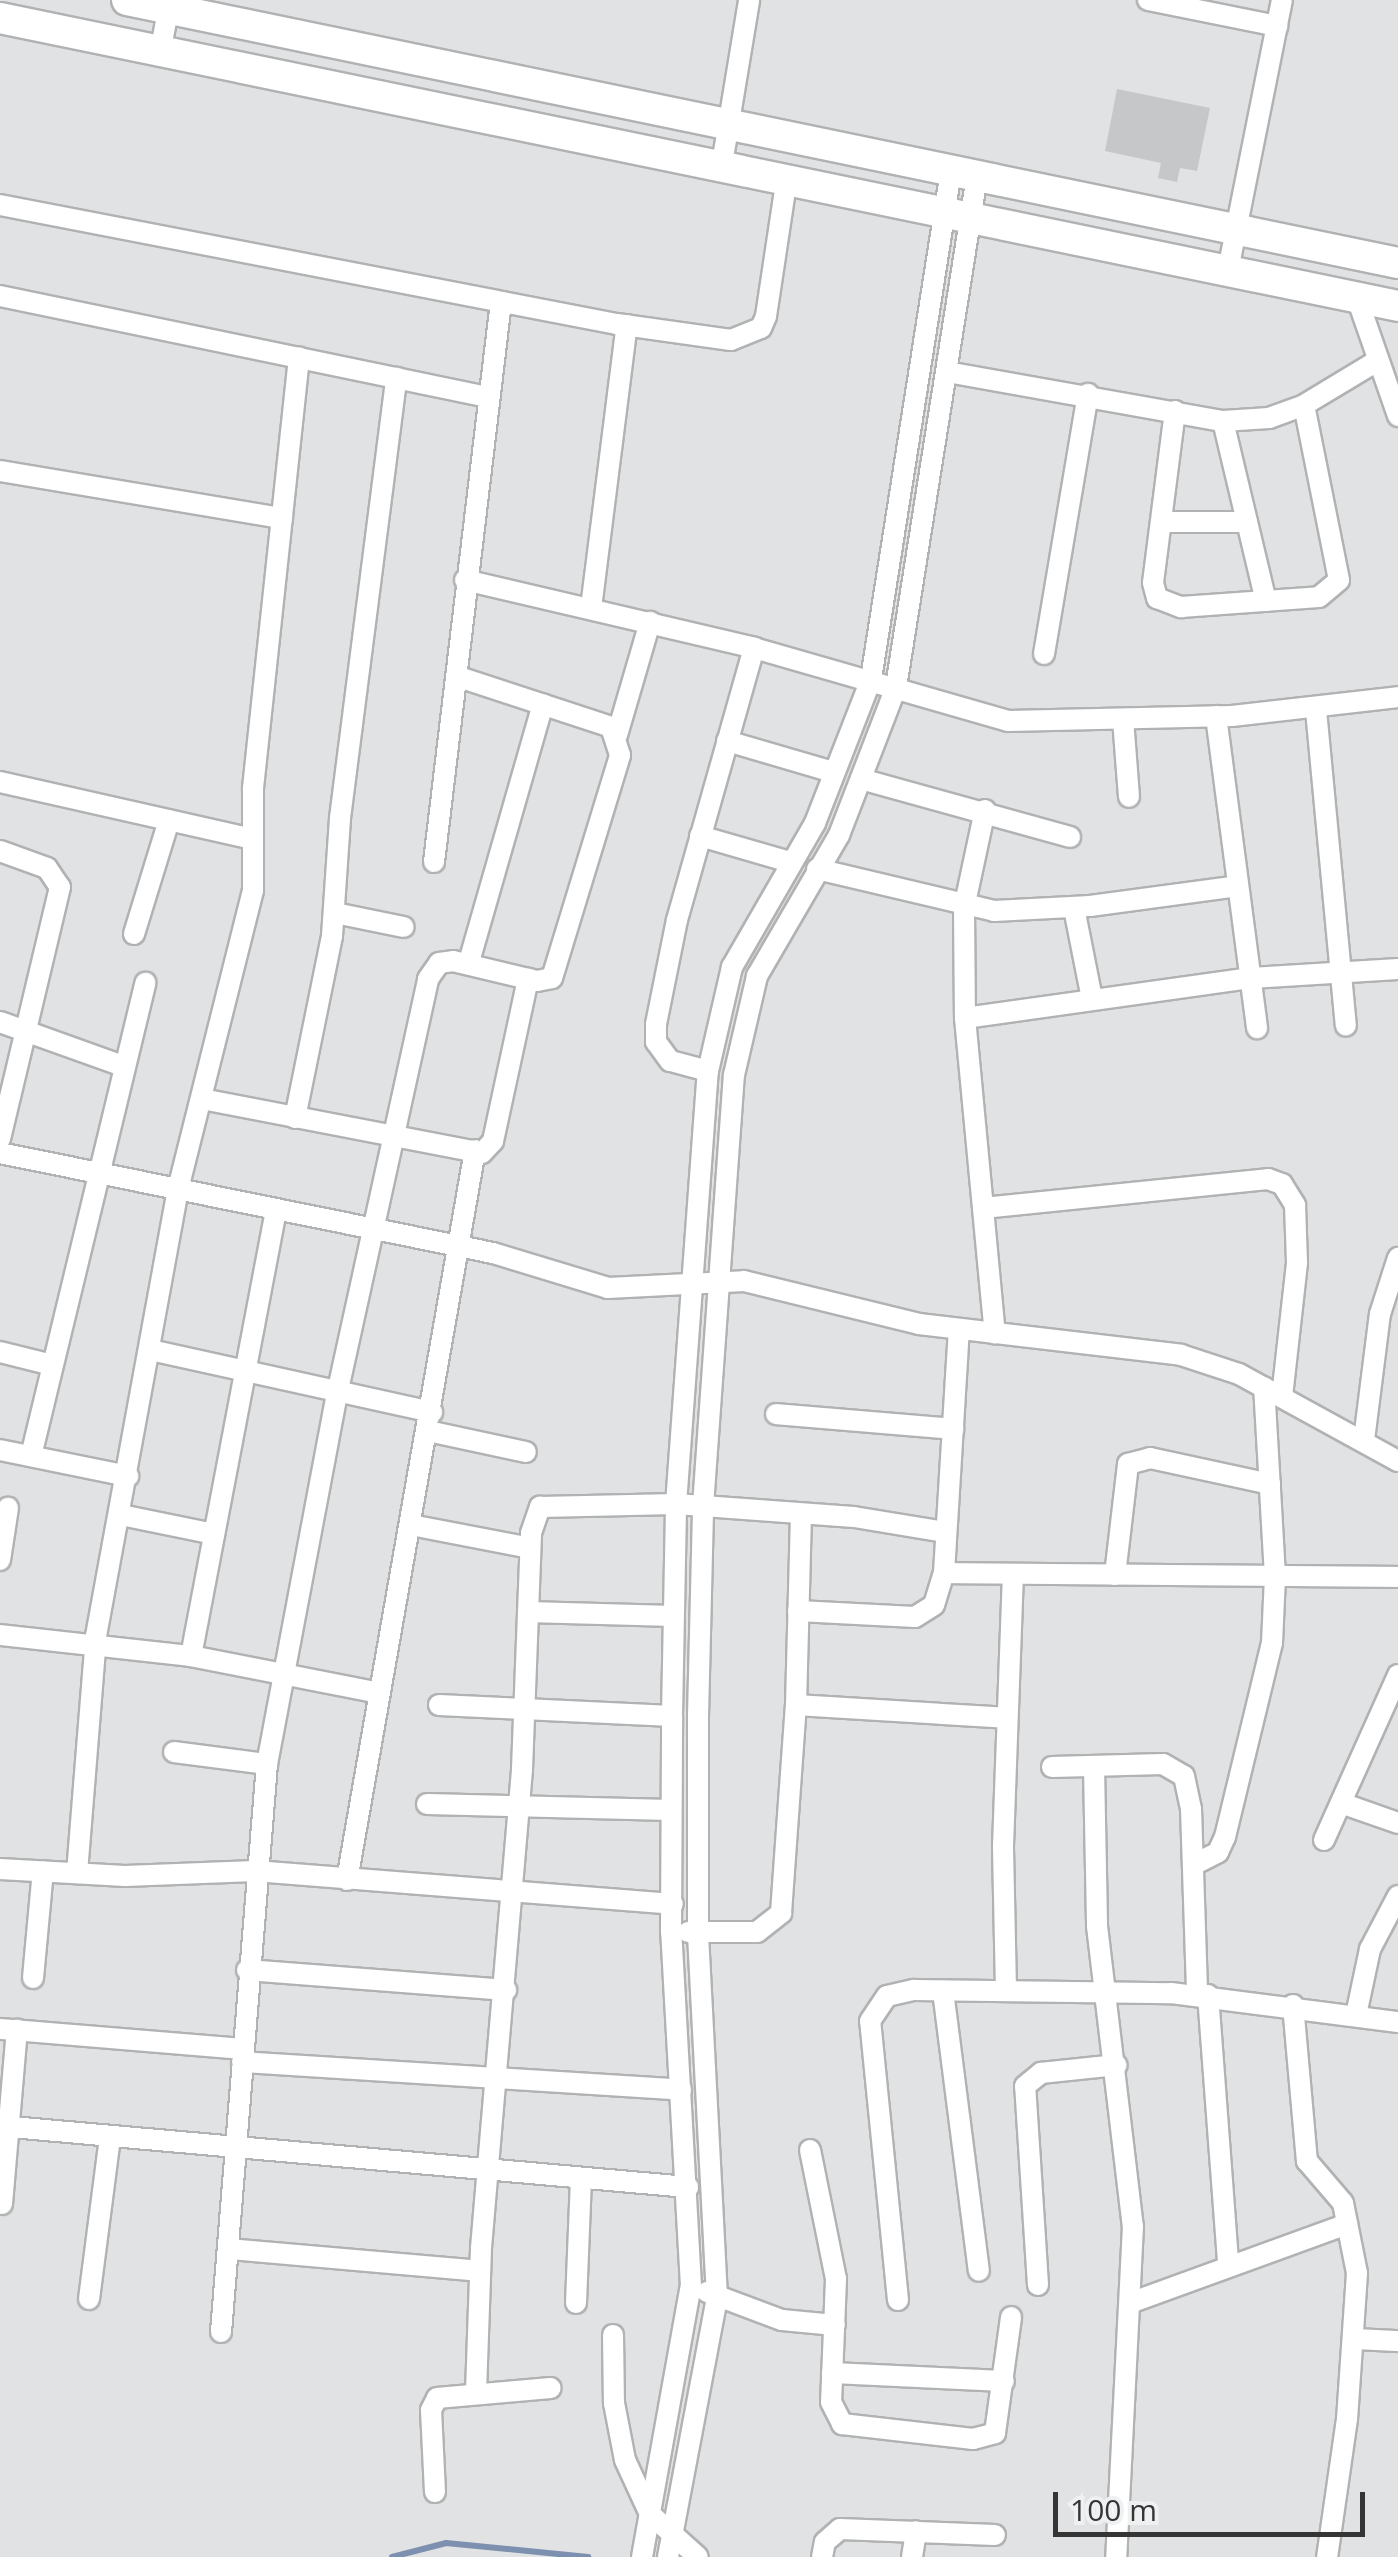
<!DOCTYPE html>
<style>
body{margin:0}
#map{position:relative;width:1398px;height:2557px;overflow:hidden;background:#e1e2e4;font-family:"Open Sans",sans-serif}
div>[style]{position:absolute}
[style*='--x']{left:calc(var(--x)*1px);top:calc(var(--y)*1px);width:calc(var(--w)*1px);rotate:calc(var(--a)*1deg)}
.stream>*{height:6px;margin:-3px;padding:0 3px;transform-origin:3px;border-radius:3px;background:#7d90af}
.building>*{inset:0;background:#c6c7c8}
.roads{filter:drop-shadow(2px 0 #b1b2b3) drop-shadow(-2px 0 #b1b2b3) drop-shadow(0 2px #b1b2b3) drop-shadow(0 -2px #b1b2b3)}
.minor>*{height:20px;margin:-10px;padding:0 10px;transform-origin:10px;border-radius:10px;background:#fff}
.secondary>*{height:30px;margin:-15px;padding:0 15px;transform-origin:15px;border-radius:15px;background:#fff}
span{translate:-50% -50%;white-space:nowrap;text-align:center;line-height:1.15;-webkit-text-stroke:10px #eff0f1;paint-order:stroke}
.scale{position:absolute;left:1053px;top:2492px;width:312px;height:45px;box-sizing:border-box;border:5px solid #353535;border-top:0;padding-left:12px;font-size:30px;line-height:35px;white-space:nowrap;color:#353535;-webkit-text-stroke:8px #eff0f1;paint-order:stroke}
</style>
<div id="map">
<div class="stream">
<div style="--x:392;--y:2557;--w:56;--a:-14.5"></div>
<div style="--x:446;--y:2543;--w:143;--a:5.6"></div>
</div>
<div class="building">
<div style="clip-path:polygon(1117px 89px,1210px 108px,1197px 171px,1180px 168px,1177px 182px,1158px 178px,1161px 163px,1105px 151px)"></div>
</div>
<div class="roads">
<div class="minor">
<div style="--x:1148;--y:0;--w:132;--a:11.4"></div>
<div style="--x:160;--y:53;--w:54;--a:-79.3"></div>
<div style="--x:721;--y:170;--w:172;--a:-80.6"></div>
<div style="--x:0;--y:205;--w:628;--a:10.92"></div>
<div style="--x:617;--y:324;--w:115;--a:8"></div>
<div style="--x:731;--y:340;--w:32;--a:-22"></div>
<div style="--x:761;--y:328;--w:13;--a:-67"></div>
<div style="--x:766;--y:316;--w:134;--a:-81.4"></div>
<div style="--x:1227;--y:275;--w:280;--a:-78.7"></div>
<div style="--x:0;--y:296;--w:499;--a:11.7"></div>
<div style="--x:1357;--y:298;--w:125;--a:70.8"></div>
<div style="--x:947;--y:372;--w:280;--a:10.1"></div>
<div style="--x:1223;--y:421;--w:46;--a:-3.7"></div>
<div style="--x:1269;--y:418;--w:37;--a:-20"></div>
<div style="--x:1304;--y:405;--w:85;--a:-31.1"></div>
<div style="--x:1175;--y:411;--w:173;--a:97.3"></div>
<div style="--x:1153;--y:583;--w:16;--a:75"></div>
<div style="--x:1157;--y:598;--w:26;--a:21"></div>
<div style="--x:1181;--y:607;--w:138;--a:-4.1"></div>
<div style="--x:1319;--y:597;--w:26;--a:-40"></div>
<div style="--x:1339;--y:580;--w:178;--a:-101.3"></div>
<div style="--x:1223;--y:421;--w:185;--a:76.6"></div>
<div style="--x:0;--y:471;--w:286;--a:9.5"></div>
<div style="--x:1161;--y:522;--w:86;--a:0"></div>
<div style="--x:465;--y:580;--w:297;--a:13.2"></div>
<div style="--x:754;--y:648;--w:264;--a:16"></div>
<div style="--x:1008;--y:721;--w:224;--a:-1.3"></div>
<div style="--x:1232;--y:716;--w:167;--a:-6.5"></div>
<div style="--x:591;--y:608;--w:285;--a:-82.8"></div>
<div style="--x:1044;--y:654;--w:264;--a:-80.4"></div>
<div style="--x:1316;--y:710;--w:317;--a:84.6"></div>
<div style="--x:1216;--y:716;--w:315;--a:82.5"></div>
<div style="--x:1123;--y:719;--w:78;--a:85.6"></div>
<div style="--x:617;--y:735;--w:118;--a:-73.7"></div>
<div style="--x:727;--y:741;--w:110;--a:16.3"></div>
<div style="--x:861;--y:779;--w:217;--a:15.5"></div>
<div style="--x:0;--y:782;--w:259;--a:12.7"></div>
<div style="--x:985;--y:810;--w:100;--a:102.1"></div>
<div style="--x:964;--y:908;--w:110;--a:89.5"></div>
<div style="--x:965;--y:1018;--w:317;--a:84.6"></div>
<div style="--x:700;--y:836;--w:94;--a:16.1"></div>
<div style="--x:0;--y:851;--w:50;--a:19.9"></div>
<div style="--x:47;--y:868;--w:23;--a:56"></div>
<div style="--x:60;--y:887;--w:259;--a:103.4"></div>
<div style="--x:434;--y:862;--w:564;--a:-83.18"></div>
<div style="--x:817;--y:869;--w:182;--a:13.3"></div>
<div style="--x:994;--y:911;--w:96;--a:-3"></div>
<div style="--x:1090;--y:906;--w:149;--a:-7.7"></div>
<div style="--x:1074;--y:908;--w:93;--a:78.8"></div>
<div style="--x:335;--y:913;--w:70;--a:11.5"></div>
<div style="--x:134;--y:934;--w:119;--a:-72.9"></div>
<div style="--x:469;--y:962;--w:268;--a:-74"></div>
<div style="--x:965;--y:1018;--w:289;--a:-8"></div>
<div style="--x:1251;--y:978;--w:147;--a:-3.5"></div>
<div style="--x:0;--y:1022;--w:131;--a:19.7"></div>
<div style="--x:708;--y:1071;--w:39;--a:-165"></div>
<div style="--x:670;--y:1061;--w:24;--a:-126"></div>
<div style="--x:656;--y:1042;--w:18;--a:-90"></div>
<div style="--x:656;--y:1024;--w:106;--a:-78.6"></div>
<div style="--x:677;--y:920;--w:283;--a:-74.2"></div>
<div style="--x:202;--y:1099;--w:285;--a:10.9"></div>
<div style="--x:482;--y:1153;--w:16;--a:-47"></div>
<div style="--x:493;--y:1141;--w:166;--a:-77.8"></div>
<div style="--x:295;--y:1118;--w:186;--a:-78.5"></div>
<div style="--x:332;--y:936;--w:118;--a:-86.1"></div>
<div style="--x:340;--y:818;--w:444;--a:-82.7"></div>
<div style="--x:0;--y:1153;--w:503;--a:11.47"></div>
<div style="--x:493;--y:1253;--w:120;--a:16.9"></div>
<div style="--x:608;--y:1288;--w:136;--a:-2.9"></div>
<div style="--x:744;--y:1281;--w:180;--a:13.8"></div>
<div style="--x:919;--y:1324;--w:264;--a:6.7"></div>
<div style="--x:1181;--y:1355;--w:61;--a:18.1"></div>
<div style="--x:1239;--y:1374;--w:181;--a:28.7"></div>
<div style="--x:983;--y:1208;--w:286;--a:-5.8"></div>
<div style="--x:1268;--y:1179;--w:15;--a:20"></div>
<div style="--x:1282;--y:1184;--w:25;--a:58"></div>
<div style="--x:1295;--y:1205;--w:58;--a:88"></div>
<div style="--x:1297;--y:1263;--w:134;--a:96.4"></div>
<div style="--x:150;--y:1350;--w:289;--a:12.4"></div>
<div style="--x:0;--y:1352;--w:49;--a:14"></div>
<div style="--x:776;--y:1414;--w:178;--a:4.8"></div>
<div style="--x:428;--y:1431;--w:100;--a:12.1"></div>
<div style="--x:1364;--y:1440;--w:127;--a:-82.8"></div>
<div style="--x:1380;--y:1314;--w:59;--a:-72.2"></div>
<div style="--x:0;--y:1450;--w:131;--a:11.5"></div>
<div style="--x:31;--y:1456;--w:487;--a:-76.4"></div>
<div style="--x:121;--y:1515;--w:95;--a:11.5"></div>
<div style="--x:411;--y:1525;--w:121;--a:10.9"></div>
<div style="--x:0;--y:1560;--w:53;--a:-81.3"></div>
<div style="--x:944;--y:1573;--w:454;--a:0.5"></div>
<div style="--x:1115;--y:1575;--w:112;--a:-83.3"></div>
<div style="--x:1128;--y:1464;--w:23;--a:-15"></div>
<div style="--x:1150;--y:1458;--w:123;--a:12.2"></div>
<div style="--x:798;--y:1611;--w:117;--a:2.9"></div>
<div style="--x:915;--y:1617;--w:22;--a:-32"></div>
<div style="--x:934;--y:1605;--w:34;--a:-73"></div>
<div style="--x:944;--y:1573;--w:243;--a:-86.5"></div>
<div style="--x:528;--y:1612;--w:145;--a:1.6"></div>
<div style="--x:0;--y:1635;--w:192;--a:6.3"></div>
<div style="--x:191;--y:1656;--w:192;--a:11.1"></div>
<div style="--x:191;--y:1656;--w:453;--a:-79.2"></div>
<div style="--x:439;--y:1705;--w:233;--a:2.7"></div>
<div style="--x:796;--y:1705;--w:210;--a:3.5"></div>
<div style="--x:174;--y:1752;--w:94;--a:7.4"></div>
<div style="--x:1052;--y:1767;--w:111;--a:-1.5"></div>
<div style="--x:1163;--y:1764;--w:24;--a:30"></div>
<div style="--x:1184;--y:1776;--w:34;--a:78"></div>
<div style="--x:1191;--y:1809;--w:185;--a:88.1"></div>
<div style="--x:1094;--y:1767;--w:159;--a:88.9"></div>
<div style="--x:1097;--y:1926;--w:302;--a:83.2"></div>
<div style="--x:1133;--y:2226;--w:331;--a:92.9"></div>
<div style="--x:1341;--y:1803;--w:60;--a:19.3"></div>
<div style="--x:427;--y:1804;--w:244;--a:1.4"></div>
<div style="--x:1324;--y:1840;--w:181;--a:-65.8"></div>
<div style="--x:1193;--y:1865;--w:28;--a:-27"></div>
<div style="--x:1218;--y:1852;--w:17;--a:-65"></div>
<div style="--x:1225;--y:1837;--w:200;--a:-76.4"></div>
<div style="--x:1272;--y:1643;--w:67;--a:-87.4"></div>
<div style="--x:1275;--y:1576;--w:189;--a:-93.3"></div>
<div style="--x:0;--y:1869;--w:125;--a:3.2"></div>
<div style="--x:125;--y:1876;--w:130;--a:-2.2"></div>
<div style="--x:255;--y:1871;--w:419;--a:4.5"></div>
<div style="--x:77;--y:1873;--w:238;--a:-85.4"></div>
<div style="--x:96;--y:1636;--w:454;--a:-79.6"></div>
<div style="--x:178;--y:1189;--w:308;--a:-75.9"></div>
<div style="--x:253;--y:890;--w:102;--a:-90"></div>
<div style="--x:253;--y:788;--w:433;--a:-83.9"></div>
<div style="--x:347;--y:1880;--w:741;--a:-80.05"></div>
<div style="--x:688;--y:1932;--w:69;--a:0"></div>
<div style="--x:757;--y:1932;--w:31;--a:-38"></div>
<div style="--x:781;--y:1913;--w:209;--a:-85.9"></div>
<div style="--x:796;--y:1705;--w:191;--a:-88.5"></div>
<div style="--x:247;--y:1970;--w:260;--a:4.4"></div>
<div style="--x:33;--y:1978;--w:107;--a:-84.7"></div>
<div style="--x:943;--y:1991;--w:282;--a:82.7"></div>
<div style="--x:1006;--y:1991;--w:145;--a:-91.2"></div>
<div style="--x:1003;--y:1846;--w:272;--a:-87.9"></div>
<div style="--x:1208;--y:1995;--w:270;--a:85.7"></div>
<div style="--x:1293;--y:2005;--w:157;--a:84.9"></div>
<div style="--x:1307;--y:2161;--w:55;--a:49.4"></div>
<div style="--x:1343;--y:2203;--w:71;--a:78.7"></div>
<div style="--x:1357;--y:2273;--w:146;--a:93.9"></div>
<div style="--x:1347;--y:2419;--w:139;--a:98.2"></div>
<div style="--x:1356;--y:2015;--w:67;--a:-78"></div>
<div style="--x:1370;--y:1949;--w:60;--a:-62.2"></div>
<div style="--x:0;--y:2029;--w:243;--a:4.7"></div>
<div style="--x:242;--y:2062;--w:440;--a:3.6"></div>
<div style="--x:0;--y:2126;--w:691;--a:5.07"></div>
<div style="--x:810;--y:2150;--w:132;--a:78.6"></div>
<div style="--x:836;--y:2279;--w:123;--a:92.3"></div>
<div style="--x:831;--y:2402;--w:25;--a:63"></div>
<div style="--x:842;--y:2424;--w:132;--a:6.5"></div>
<div style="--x:973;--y:2439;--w:23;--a:-15"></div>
<div style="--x:995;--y:2433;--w:117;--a:-82.1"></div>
<div style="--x:2;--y:2204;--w:175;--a:-85.1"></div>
<div style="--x:229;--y:2249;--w:252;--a:5"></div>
<div style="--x:1038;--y:2285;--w:199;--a:-93.7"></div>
<div style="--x:1025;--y:2086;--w:21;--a:-39"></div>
<div style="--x:1041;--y:2073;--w:76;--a:-6"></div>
<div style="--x:707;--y:2292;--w:80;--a:20.5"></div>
<div style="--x:782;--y:2320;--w:53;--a:5.4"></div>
<div style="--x:89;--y:2299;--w:163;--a:-82.6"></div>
<div style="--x:898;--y:2300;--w:280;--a:-95.7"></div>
<div style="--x:870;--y:2021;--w:30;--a:-56"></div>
<div style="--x:887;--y:1996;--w:28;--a:-13"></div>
<div style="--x:914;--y:1990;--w:257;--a:0.7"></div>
<div style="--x:1171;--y:1993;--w:229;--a:7.3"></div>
<div style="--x:576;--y:2303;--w:122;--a:-87.7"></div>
<div style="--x:1130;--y:2303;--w:231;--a:-20"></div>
<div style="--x:221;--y:2332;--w:570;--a:-85.37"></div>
<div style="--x:267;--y:1764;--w:377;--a:-79.3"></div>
<div style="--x:337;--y:1394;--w:425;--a:-77.6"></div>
<div style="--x:428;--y:979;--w:19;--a:-55"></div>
<div style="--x:439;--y:963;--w:14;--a:-8"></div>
<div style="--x:453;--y:961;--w:86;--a:13.4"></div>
<div style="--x:537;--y:981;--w:15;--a:-11"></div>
<div style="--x:552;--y:978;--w:233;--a:-73"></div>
<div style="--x:620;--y:755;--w:29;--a:-108"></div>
<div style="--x:611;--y:727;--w:163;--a:-161.8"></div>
<div style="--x:613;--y:2335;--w:68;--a:89.2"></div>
<div style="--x:614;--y:2403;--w:58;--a:79.1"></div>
<div style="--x:625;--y:2460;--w:60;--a:65.2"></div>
<div style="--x:650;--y:2514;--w:64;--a:41.9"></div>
<div style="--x:1355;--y:2339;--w:43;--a:2.7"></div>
<div style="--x:832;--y:2373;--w:172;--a:2.7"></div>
<div style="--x:476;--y:2392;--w:144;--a:-88"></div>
<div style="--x:481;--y:2248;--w:481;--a:-85.1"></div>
<div style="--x:522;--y:1769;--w:236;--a:-87.8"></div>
<div style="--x:531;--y:1533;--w:28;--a:-71"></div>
<div style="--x:540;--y:1507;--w:136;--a:-1.3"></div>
<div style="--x:676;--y:1504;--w:178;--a:4.2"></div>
<div style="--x:854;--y:1517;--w:93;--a:9.3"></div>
<div style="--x:435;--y:2492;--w:82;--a:-92.8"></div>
<div style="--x:431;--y:2410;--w:13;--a:-63"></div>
<div style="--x:437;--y:2398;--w:114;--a:-5"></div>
<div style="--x:642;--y:2557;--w:275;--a:-79.8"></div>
<div style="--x:691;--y:2286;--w:355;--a:-93.2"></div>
<div style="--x:671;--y:1932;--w:216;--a:-89.7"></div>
<div style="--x:672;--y:1716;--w:212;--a:-88.9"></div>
<div style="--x:676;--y:1504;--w:434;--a:-85.8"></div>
<div style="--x:708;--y:1071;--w:107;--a:-77"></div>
<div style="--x:732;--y:967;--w:166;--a:-60"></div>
<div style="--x:815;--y:823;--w:155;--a:-68.7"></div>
<div style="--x:871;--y:679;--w:514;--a:-81.05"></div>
<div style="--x:668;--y:2557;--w:265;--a:-79.3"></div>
<div style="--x:717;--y:2297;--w:365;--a:-93"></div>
<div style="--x:698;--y:1932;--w:216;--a:-90"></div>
<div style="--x:698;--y:1716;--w:210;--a:-88.6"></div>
<div style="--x:703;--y:1506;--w:432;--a:-85.9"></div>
<div style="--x:734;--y:1075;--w:102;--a:-76.9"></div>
<div style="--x:757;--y:976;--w:163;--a:-59.8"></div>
<div style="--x:839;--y:835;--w:159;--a:-68.9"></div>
<div style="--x:896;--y:687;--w:517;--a:-80.99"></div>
<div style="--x:822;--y:2557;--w:15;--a:-79"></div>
<div style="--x:825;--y:2542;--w:20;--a:-41"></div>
<div style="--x:840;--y:2529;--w:155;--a:2.2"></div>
<div style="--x:912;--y:2557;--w:26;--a:-81"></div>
</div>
<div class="secondary">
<div style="--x:127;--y:0;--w:1298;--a:11.69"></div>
<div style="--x:0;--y:18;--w:1427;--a:11.64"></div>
</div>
</div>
<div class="scale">100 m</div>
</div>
